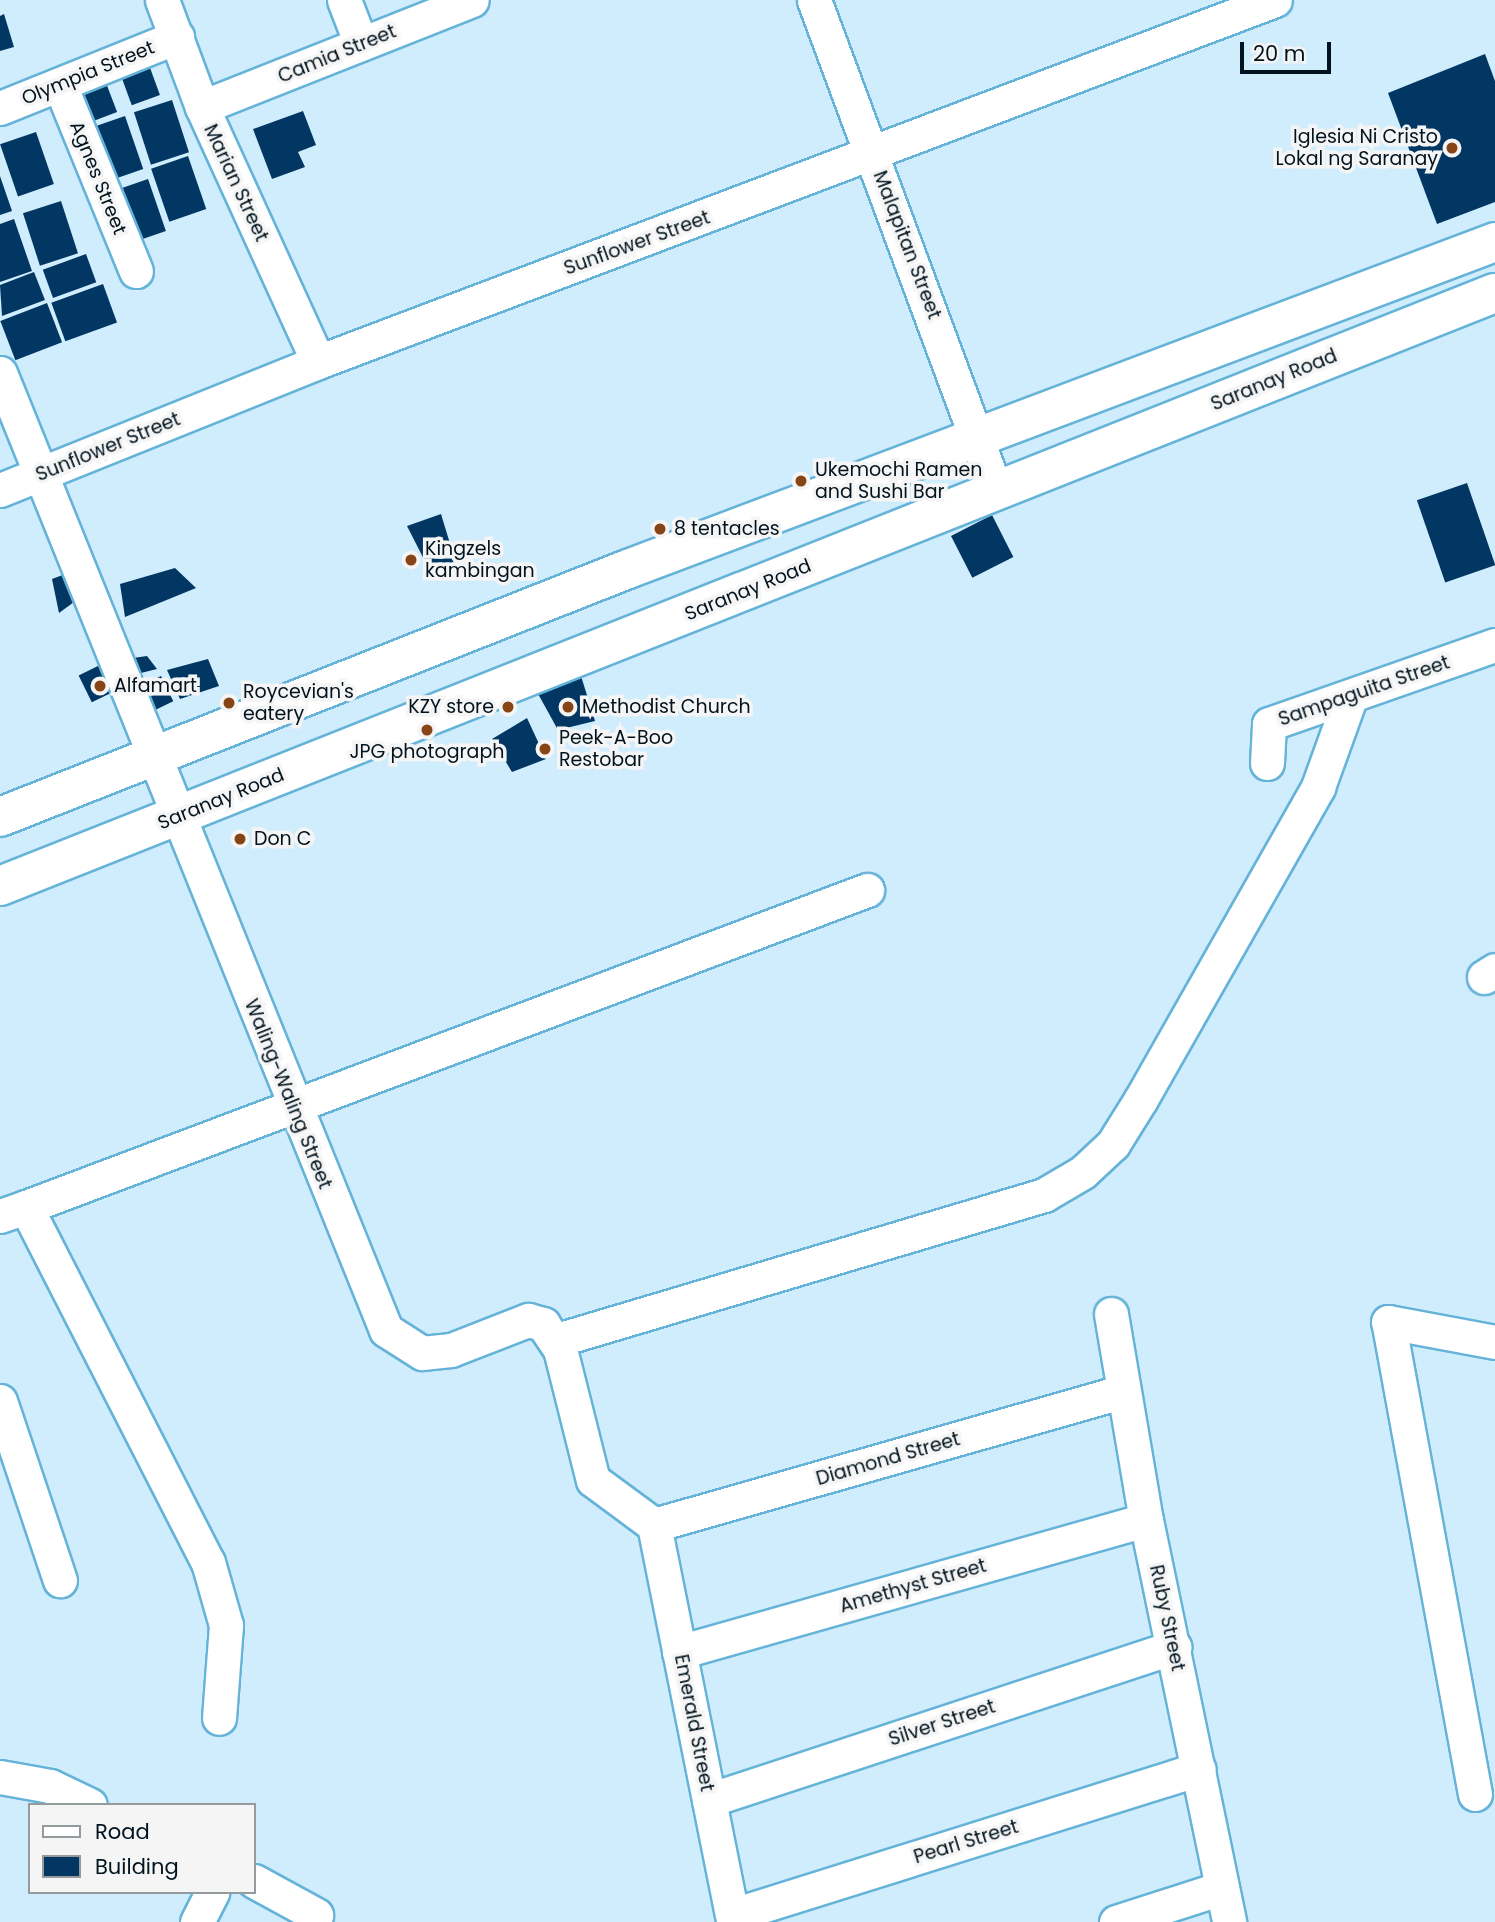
<!DOCTYPE html>
<style>
body{margin:0}
#map{position:relative;width:1495px;height:1922px;overflow:hidden;background:#d0edfd;font-family:Poppins,sans-serif}
div>[style]{position:absolute}
[style*='--x']{left:calc(var(--x)*1px);top:calc(var(--y)*1px);width:calc(var(--w)*1px);rotate:calc(var(--a)*1deg)}
.building>*{inset:0;background:#023764;transform-origin:0 0}
.roads{filter:drop-shadow(2px 0 #65b3d8) drop-shadow(-2px 0 #65b3d8) drop-shadow(0 2px #65b3d8) drop-shadow(0 -2px #65b3d8)}
.street>*{height:33px;margin:-16.5px;padding:0 16.5px;transform-origin:16.5px;border-radius:16.5px;background:#fff}
.secondary>*{height:38px;margin:-19px;padding:0 19px;transform-origin:19px;border-radius:19px;background:#fff}
.dots>*{width:19px;height:19px;translate:-50% -50%;box-sizing:border-box;border:4px solid #f5f5f5;border-radius:50%}
span{translate:-50% -50%;white-space:nowrap;text-align:center;line-height:1.15;-webkit-text-stroke:7px #f5f5f5;paint-order:stroke}
.street-label{font-size:19px;color:#00131e}
.poi-label{font-size:19px;color:#00131e}
.right{translate:-100% -50%;text-align:right}
.left{translate:0 -50%;text-align:left}
.legend{position:absolute;left:28px;top:1803px;width:228px;height:91px;box-sizing:border-box;background:#f5f5f5;border:2px solid #939b9f;margin:0;padding:9px 12px;list-style:none;font-size:21px;color:#00131e}
.legend li{display:flex;align-items:center;gap:14px;height:35px}
.legend b{width:35px;border:2px solid #939b9f}
.scale{position:absolute;left:1240px;top:42px;width:91px;height:32px;box-sizing:border-box;border:4px solid #00131e;border-top:0;padding-left:9px;font-size:21px;line-height:24px;white-space:nowrap;color:#00131e;-webkit-text-stroke:5px #f5f5f5;paint-order:stroke}
</style>
<div id="map">
<div class="building">
<div style="clip-path:polygon(4px 14px,14px 47px,0 51px,0 16px)"></div>
<div style="clip-path:polygon(1485px 54px,1495px 81px,1495px 202px,1437px 224px,1388px 93px)"></div>
<div style="left:149px;top:65px;width:32px;height:30px;rotate:70deg"></div>
<div style="left:106px;top:83px;width:31px;height:31px;rotate:69deg"></div>
<div style="left:172px;top:100px;width:55px;height:40px;rotate:72deg"></div>
<div style="clip-path:polygon(303px 111px,316px 145px,298px 152px,305px 167px,272px 179px,253px 129px)"></div>
<div style="left:125px;top:116px;width:56px;height:39px;rotate:71deg"></div>
<div style="left:36px;top:132px;width:55px;height:38px;rotate:71deg"></div>
<div style="left:188px;top:156px;width:56px;height:39px;rotate:71deg"></div>
<div style="clip-path:polygon(0 176px,12px 211px,0 215px)"></div>
<div style="left:148px;top:179px;width:55px;height:39px;rotate:71deg"></div>
<div style="left:61px;top:201px;width:55px;height:40px;rotate:72deg"></div>
<div style="clip-path:polygon(14px 219px,32px 271px,0 282px,0 224px)"></div>
<div style="left:86px;top:254px;width:30px;height:46px;rotate:70deg"></div>
<div style="clip-path:polygon(34px 272px,45px 300px,2px 316px,0 285px)"></div>
<div style="left:103px;top:284px;width:41px;height:55px;rotate:70deg"></div>
<div style="left:47px;top:303px;width:42px;height:50px;rotate:69deg"></div>
<div style="left:1467px;top:483px;width:87px;height:53px;rotate:71deg"></div>
<div style="clip-path:polygon(441px 514px,455px 560px,434px 579px,407px 526px)"></div>
<div style="left:992px;top:515px;width:47px;height:46px;rotate:63deg"></div>
<div style="clip-path:polygon(175px 568px,196px 588px,125px 617px,120px 584px)"></div>
<div style="clip-path:polygon(68px 573px,74px 602px,59px 613px,52px 579px)"></div>
<div style="clip-path:polygon(147px 656px,157px 669px,141px 673px,133px 658px)"></div>
<div style="clip-path:polygon(208px 659px,219px 686px,180px 699px,167px 670px)"></div>
<div style="left:102px;top:664px;width:30px;height:26px;rotate:64deg"></div>
<div style="left:161px;top:676px;width:28px;height:19px;rotate:64deg"></div>
<div style="clip-path:polygon(581px 676px,595px 721px,558px 730px,537px 692px)"></div>
<div style="clip-path:polygon(527px 718px,546px 759px,512px 772px,492px 739px)"></div>
</div>
<div class="roads">
<div class="street">
<div style="--x:162;--y:0;--w:114;--a:69.5"></div>
<div style="--x:202;--y:107;--w:280;--a:65.5"></div>
<div style="--x:344;--y:0;--w:47;--a:68.9"></div>
<div style="--x:814;--y:0;--w:524;--a:69.66"></div>
<div style="--x:60;--y:85;--w:201;--a:67.8"></div>
<div style="--x:202;--y:107;--w:290;--a:-21.6"></div>
<div style="--x:0;--y:108;--w:191;--a:-21.9"></div>
<div style="--x:0;--y:373;--w:1032;--a:68.03"></div>
<div style="--x:386;--y:1330;--w:43;--a:32.6"></div>
<div style="--x:422;--y:1353;--w:29;--a:-6"></div>
<div style="--x:451;--y:1350;--w:83;--a:-21.3"></div>
<div style="--x:528;--y:1320;--w:16;--a:15"></div>
<div style="--x:543;--y:1324;--w:30;--a:56"></div>
<div style="--x:560;--y:1349;--w:135;--a:75.9"></div>
<div style="--x:593;--y:1480;--w:76;--a:36.4"></div>
<div style="--x:0;--y:490;--w:343;--a:-21.9"></div>
<div style="--x:318;--y:362;--w:1023;--a:-20.72"></div>
<div style="--x:1267;--y:763;--w:39;--a:-87"></div>
<div style="--x:1269;--y:724;--w:239;--a:-19.3"></div>
<div style="--x:1484;--y:977;--w:13;--a:-32"></div>
<div style="--x:26;--y:1207;--w:899;--a:-20.65"></div>
<div style="--x:0;--y:1216;--w:28;--a:-19"></div>
<div style="--x:26;--y:1207;--w:399;--a:62.9"></div>
<div style="--x:208;--y:1562;--w:66;--a:74.1"></div>
<div style="--x:226;--y:1625;--w:93;--a:94.3"></div>
<div style="--x:1111;--y:1314;--w:209;--a:80.4"></div>
<div style="--x:1146;--y:1520;--w:410;--a:78.3"></div>
<div style="--x:557;--y:1340;--w:508;--a:-16.58"></div>
<div style="--x:1044;--y:1195;--w:45;--a:-30.5"></div>
<div style="--x:1083;--y:1172;--w:41;--a:-43"></div>
<div style="--x:1113;--y:1144;--w:53;--a:-58.1"></div>
<div style="--x:1141;--y:1099;--w:359;--a:-60.4"></div>
<div style="--x:1318;--y:787;--w:95;--a:-70.2"></div>
<div style="--x:0;--y:1401;--w:189;--a:71.5"></div>
<div style="--x:654;--y:1525;--w:487;--a:-15.9"></div>
<div style="--x:654;--y:1525;--w:405;--a:78.7"></div>
<div style="--x:679;--y:1652;--w:485;--a:-15.8"></div>
<div style="--x:0;--y:1777;--w:51;--a:10.2"></div>
<div style="--x:50;--y:1786;--w:44;--a:25.4"></div>
<div style="--x:1475;--y:1794;--w:480;--a:-100.4"></div>
<div style="--x:1388;--y:1322;--w:109;--a:10.6"></div>
<div style="--x:709;--y:1800;--w:490;--a:-18.2"></div>
<div style="--x:254;--y:1881;--w:71;--a:28.7"></div>
<div style="--x:733;--y:1915;--w:488;--a:-17.4"></div>
<div style="--x:197;--y:1922;--w:34;--a:-63"></div>
<div style="--x:1116;--y:1922;--w:111;--a:-17.8"></div>
</div>
<div class="secondary">
<div style="--x:0;--y:817;--w:675;--a:-21.55"></div>
<div style="--x:628;--y:569;--w:927;--a:-20.66"></div>
<div style="--x:0;--y:886;--w:1608;--a:-21.64"></div>
</div>
</div>
<div class="dots">
<div style="left:1452px;top:148px;background:#874415"></div>
<div style="left:801px;top:481px;background:#874415"></div>
<div style="left:660px;top:529px;background:#874415"></div>
<div style="left:411px;top:560px;background:#874415"></div>
<div style="left:100px;top:686px;background:#874415"></div>
<div style="left:229px;top:703px;background:#874415"></div>
<div style="left:508px;top:707px;background:#874415"></div>
<div style="left:568px;top:707px;background:#874415"></div>
<div style="left:427px;top:730px;background:#874415"></div>
<div style="left:545px;top:749px;background:#874415"></div>
<div style="left:240px;top:839px;background:#874415"></div>
</div>
<div class="street-label">
<span style="left:337px;top:54px;rotate:-22deg">Camia Street</span>
<span style="left:88px;top:73px;rotate:-22deg">Olympia Street</span>
<span style="left:98px;top:178px;rotate:68deg">Agnes Street</span>
<span style="left:236px;top:183px;rotate:65deg">Marian Street</span>
<span style="left:637px;top:243px;rotate:-20deg">Sunflower Street</span>
<span style="left:907px;top:245px;rotate:69deg">Malapitan Street</span>
<span style="left:1274px;top:380px;rotate:-22deg">Saranay Road</span>
<span style="left:108px;top:447px;rotate:-22deg">Sunflower Street</span>
<span style="left:748px;top:590px;rotate:-22deg">Saranay Road</span>
<span style="left:1364px;top:691px;rotate:-19deg">Sampaguita Street</span>
<span style="left:221px;top:799px;rotate:-22deg">Saranay Road</span>
<span style="left:288px;top:1094px;rotate:68deg">Waling-Waling Street</span>
<span style="left:888px;top:1459px;rotate:-16deg">Diamond Street</span>
<span style="left:913px;top:1586px;rotate:-16deg">Amethyst Street</span>
<span style="left:1167px;top:1618px;rotate:78deg">Ruby Street</span>
<span style="left:694px;top:1723px;rotate:79deg">Emerald Street</span>
<span style="left:942px;top:1723px;rotate:-18deg">Silver Street</span>
<span style="left:966px;top:1842px;rotate:-17deg">Pearl Street</span>
</div>
<div class="poi-label">
<span class="right" style="left:1438px;top:148px">Iglesia Ni Cristo<br>Lokal ng Saranay</span>
<span class="left" style="left:815px;top:481px">Ukemochi Ramen<br>and Sushi Bar</span>
<span class="left" style="left:674px;top:529px">8 tentacles</span>
<span class="left" style="left:425px;top:560px">Kingzels<br>kambingan</span>
<span class="left" style="left:114px;top:686px">Alfamart</span>
<span class="left" style="left:243px;top:703px">Roycevian's<br>eatery</span>
<span class="right" style="left:494px;top:707px">KZY store</span>
<span class="left" style="left:582px;top:707px">Methodist Church</span>
<span class="left" style="left:559px;top:749px">Peek-A-Boo<br>Restobar</span>
<span style="left:427px;top:752px">JPG photograph</span>
<span class="left" style="left:254px;top:839px">Don C</span>
</div>
<ul class="legend">
<li><b style="height:9px;background:#fff"></b>Road</li>
<li><b style="height:19px;background:#023764"></b>Building</li>
</ul>
<div class="scale">20 m</div>
</div>
